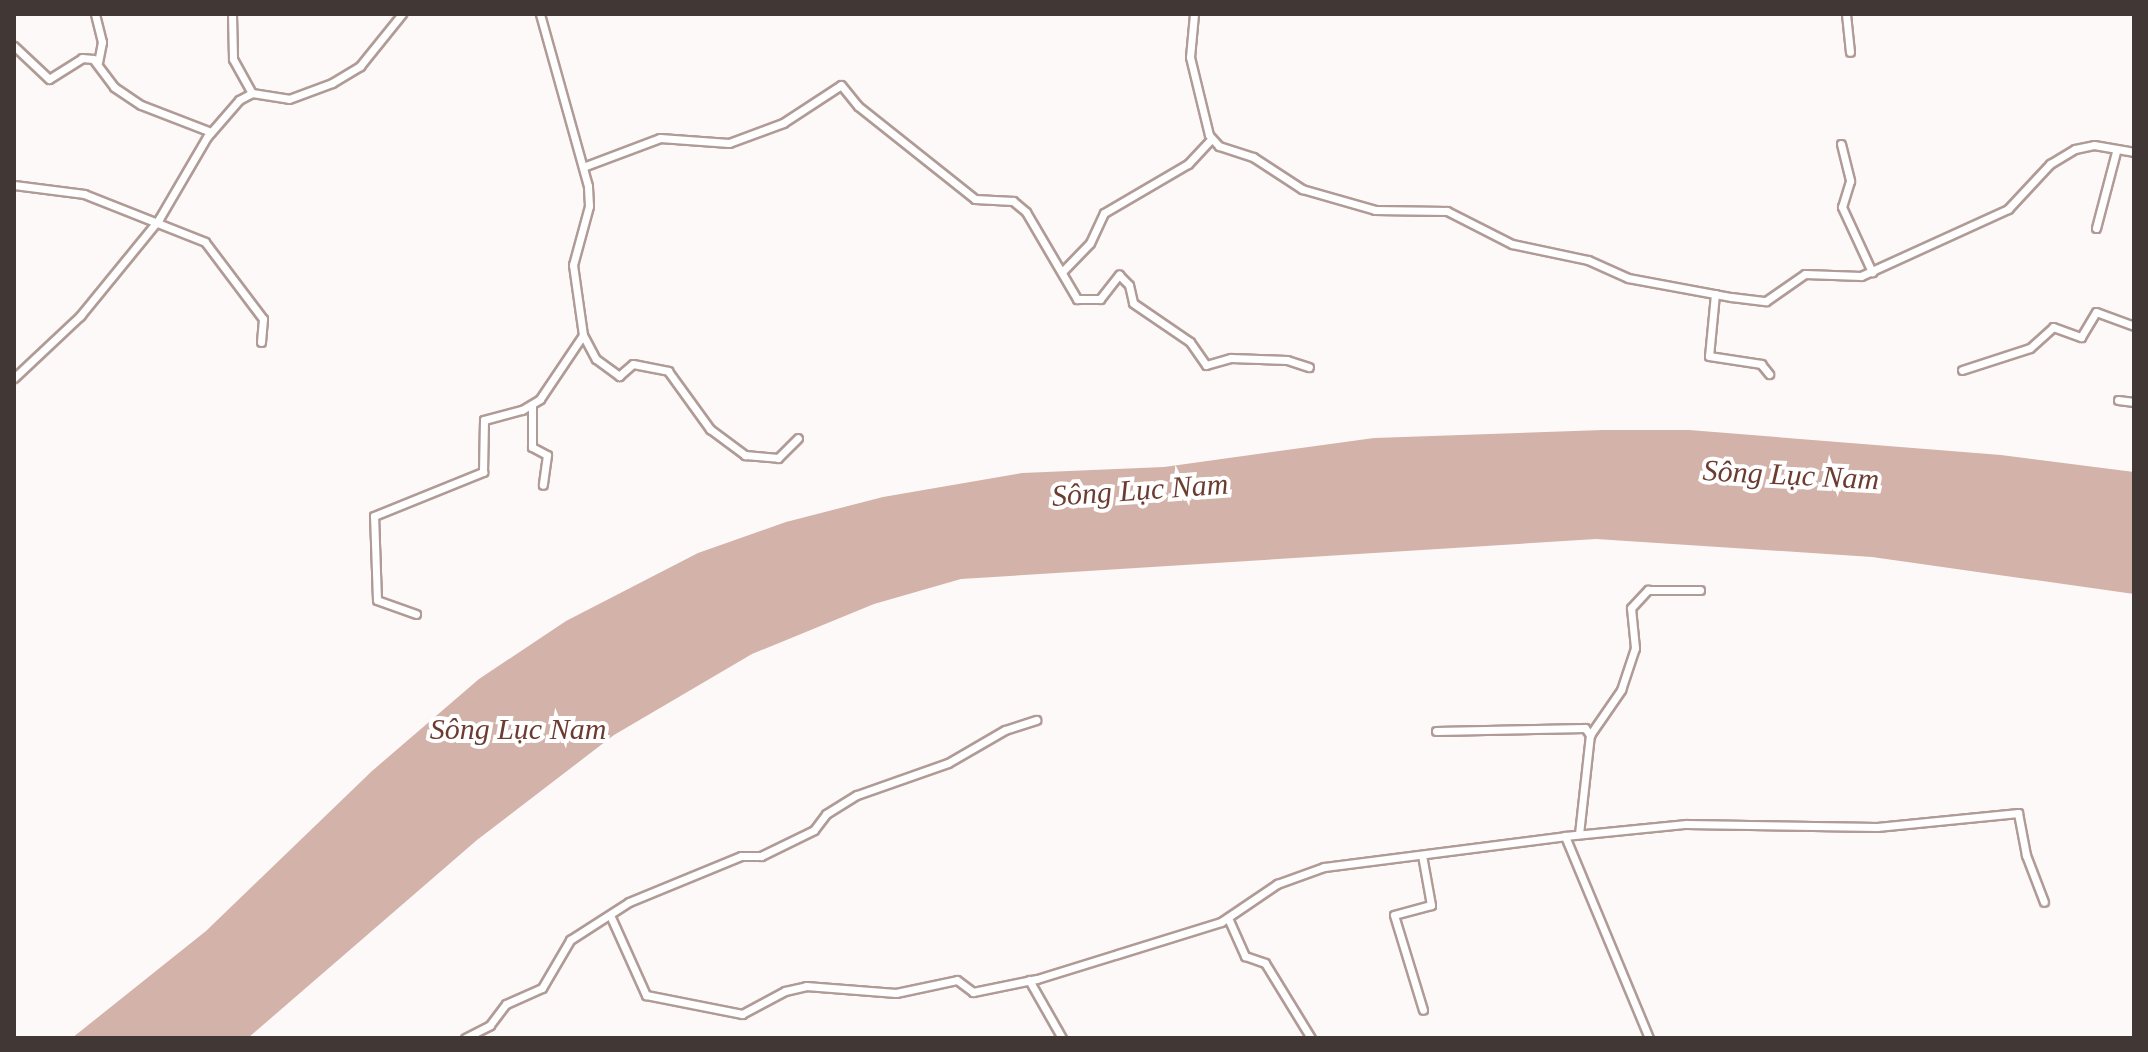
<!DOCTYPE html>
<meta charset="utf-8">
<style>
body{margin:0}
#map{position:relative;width:2148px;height:1052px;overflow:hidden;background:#fdf9f8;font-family:"Times New Roman",serif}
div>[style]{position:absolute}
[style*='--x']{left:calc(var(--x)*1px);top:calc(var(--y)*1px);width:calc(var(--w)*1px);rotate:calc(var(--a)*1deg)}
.water>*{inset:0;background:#d3b2a9}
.roads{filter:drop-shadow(2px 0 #b09b96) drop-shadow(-2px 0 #b09b96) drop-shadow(0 2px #b09b96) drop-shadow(0 -2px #b09b96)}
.minor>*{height:7px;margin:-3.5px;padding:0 3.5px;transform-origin:3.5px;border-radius:3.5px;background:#fff}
span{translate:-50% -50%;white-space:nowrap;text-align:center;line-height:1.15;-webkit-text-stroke:8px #fff;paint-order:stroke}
.water-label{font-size:30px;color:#6d3c31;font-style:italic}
.frame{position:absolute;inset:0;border:16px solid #413836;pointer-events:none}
</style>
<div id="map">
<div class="water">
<div style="clip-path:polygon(1603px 430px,1689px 430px,2001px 455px,2134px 472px,2134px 594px,1872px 557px,1596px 539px,961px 579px,874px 604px,752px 654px,614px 735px,477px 840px,248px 1038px,72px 1038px,206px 931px,372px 771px,479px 679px,566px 621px,698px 553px,786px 522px,883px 497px,1022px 473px,1164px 467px,1374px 438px)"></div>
</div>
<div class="roads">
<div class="minor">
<div style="--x:95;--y:14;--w:29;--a:76"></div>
<div style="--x:102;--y:42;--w:20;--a:101"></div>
<div style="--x:232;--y:14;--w:45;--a:88.7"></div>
<div style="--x:233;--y:59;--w:39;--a:61"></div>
<div style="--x:1194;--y:14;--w:43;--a:95.3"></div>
<div style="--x:1190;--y:57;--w:80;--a:76.3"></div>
<div style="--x:1209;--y:135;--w:15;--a:48"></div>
<div style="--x:1219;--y:146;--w:36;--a:18"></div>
<div style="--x:1253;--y:157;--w:59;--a:33.1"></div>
<div style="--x:1302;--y:189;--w:76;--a:16"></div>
<div style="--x:1375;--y:210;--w:72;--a:0.8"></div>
<div style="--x:1447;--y:211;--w:73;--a:26.9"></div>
<div style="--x:1512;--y:244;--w:78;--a:11.9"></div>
<div style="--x:1588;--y:260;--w:44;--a:24.2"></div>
<div style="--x:1628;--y:278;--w:105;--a:10.5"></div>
<div style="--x:1731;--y:297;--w:35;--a:7"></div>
<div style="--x:1766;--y:301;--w:47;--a:-34.7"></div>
<div style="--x:1805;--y:274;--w:56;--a:2"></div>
<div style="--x:1861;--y:276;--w:162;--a:-24.5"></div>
<div style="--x:2008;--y:209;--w:62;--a:-47"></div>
<div style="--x:2050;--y:164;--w:29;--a:-31"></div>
<div style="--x:2075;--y:149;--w:19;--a:-12"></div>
<div style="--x:2094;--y:145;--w:41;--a:9.9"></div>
<div style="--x:1846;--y:14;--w:38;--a:84"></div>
<div style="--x:14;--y:46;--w:48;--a:43.3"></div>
<div style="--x:49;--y:79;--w:39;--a:-32"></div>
<div style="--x:82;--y:58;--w:11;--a:5"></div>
<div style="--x:93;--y:59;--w:35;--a:53"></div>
<div style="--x:114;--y:87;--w:32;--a:34"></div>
<div style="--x:141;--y:105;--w:75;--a:21.1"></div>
<div style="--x:1841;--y:144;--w:38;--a:76"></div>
<div style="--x:1850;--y:181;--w:27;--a:107"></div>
<div style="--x:1842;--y:207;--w:72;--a:65.2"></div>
<div style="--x:583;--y:167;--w:82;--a:-20.6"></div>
<div style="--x:660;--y:138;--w:69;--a:4.1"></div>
<div style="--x:729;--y:143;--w:58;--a:-20.3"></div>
<div style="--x:783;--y:123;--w:69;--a:-33.2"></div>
<div style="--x:841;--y:85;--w:27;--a:51"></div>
<div style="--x:858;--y:106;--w:149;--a:38.5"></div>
<div style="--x:975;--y:199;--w:38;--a:3"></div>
<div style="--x:1013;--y:201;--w:17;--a:40"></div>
<div style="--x:1026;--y:212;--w:101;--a:59.6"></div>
<div style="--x:1077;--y:299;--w:23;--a:0"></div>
<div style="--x:1100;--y:299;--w:31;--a:-52"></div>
<div style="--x:1119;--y:275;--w:14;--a:45"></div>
<div style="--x:1129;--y:285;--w:18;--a:77"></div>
<div style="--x:1133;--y:303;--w:69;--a:34.4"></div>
<div style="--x:1190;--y:342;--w:28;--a:55"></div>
<div style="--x:1206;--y:365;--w:26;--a:-16"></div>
<div style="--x:1231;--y:358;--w:56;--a:2"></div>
<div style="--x:1287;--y:360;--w:23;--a:18"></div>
<div style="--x:14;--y:185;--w:71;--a:7.3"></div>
<div style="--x:84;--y:194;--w:130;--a:21.6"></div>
<div style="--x:205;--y:242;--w:96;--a:53"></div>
<div style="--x:263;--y:319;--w:23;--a:95"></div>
<div style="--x:2096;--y:228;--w:79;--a:-75.3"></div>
<div style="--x:1062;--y:272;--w:40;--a:-46"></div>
<div style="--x:1090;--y:243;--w:33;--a:-65"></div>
<div style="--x:1104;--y:213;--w:97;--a:-30.3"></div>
<div style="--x:1188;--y:164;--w:34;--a:-47"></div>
<div style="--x:1715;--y:294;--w:62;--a:95.5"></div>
<div style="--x:1709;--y:356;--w:53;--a:8.7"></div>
<div style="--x:1761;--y:364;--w:13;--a:51"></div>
<div style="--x:583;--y:335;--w:27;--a:62"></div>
<div style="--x:596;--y:359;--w:29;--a:36"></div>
<div style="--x:619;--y:376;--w:18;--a:-41"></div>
<div style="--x:633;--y:364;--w:36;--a:11"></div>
<div style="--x:668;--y:371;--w:72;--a:54.1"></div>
<div style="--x:710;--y:429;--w:44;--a:36.6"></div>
<div style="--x:745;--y:455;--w:33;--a:5"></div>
<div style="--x:778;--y:458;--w:28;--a:-45"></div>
<div style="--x:1962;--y:370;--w:71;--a:-17.9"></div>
<div style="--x:2030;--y:348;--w:31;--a:-42"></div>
<div style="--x:2053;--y:327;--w:30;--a:20"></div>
<div style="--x:2081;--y:337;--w:29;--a:-59"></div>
<div style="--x:2096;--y:312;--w:40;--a:20.2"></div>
<div style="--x:14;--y:378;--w:91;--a:-43.2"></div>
<div style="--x:80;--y:316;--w:125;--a:-50.8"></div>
<div style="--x:159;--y:219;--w:95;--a:-59.7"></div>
<div style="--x:207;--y:137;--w:49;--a:-49.1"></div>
<div style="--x:239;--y:100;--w:15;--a:-28"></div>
<div style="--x:252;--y:93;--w:37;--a:9"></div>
<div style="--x:289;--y:99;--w:46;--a:-20.4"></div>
<div style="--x:332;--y:83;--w:33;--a:-31"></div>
<div style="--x:360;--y:66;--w:67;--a:-51.1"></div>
<div style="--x:2118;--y:400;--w:16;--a:7"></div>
<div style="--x:532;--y:405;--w:42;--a:90"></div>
<div style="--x:532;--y:447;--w:17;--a:28"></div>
<div style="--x:547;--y:455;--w:30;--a:98"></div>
<div style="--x:416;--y:614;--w:41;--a:-160.3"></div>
<div style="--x:377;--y:600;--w:84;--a:-92"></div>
<div style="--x:374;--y:516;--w:118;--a:-22"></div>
<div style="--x:483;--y:472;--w:52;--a:-88.9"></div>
<div style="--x:484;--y:420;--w:39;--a:-15"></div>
<div style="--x:522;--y:410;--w:21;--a:-31"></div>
<div style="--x:540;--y:399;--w:77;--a:-56.1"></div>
<div style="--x:583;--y:335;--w:71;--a:-98.1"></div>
<div style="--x:573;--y:265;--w:61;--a:-74.8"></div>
<div style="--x:589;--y:206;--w:20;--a:-93"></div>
<div style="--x:588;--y:186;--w:179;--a:-105.6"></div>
<div style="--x:1436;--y:731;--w:149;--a:-1.2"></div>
<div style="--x:1585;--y:728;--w:9;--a:54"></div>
<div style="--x:1579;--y:834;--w:100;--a:-83.7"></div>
<div style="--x:1590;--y:735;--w:55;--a:-55.4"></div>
<div style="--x:1621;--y:690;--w:44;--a:-71.6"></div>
<div style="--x:1635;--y:648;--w:40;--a:-95.7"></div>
<div style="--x:1631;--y:608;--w:25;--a:-47"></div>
<div style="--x:1648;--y:590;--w:52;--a:0"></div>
<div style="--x:1422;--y:855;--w:51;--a:79.8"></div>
<div style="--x:1431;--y:905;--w:38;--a:165"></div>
<div style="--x:1394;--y:915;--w:99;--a:73"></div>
<div style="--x:610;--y:915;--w:88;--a:65.8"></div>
<div style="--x:646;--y:995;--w:98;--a:11.2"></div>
<div style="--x:742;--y:1014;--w:49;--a:-28.1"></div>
<div style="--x:785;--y:991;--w:22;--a:-13"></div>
<div style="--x:806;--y:986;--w:90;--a:4.4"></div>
<div style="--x:896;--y:993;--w:62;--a:-12"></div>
<div style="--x:957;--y:980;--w:20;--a:37"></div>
<div style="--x:973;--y:992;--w:65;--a:-11.5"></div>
<div style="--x:1037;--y:979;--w:193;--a:-17.2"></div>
<div style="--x:1221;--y:922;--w:68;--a:-34.2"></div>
<div style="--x:1277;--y:884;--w:50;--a:-19.9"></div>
<div style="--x:1324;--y:867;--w:243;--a:-7.3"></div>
<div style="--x:1228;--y:918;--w:42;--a:65.9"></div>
<div style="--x:1245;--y:956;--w:21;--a:19"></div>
<div style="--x:1265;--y:963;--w:88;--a:58.5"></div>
<div style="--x:1029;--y:980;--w:67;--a:60.4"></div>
<div style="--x:465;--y:1038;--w:28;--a:-27"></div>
<div style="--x:490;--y:1025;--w:26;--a:-53"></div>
<div style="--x:506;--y:1004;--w:39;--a:-24"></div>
<div style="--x:542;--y:988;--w:56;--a:-59.7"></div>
<div style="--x:570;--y:940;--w:70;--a:-32.8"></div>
<div style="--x:629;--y:902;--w:121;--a:-22.3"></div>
<div style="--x:741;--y:856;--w:20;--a:0"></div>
<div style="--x:761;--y:856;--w:59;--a:-26.1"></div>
<div style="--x:814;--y:830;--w:20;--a:-53"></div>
<div style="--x:826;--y:814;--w:36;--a:-32"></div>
<div style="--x:857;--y:795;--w:96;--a:-19.4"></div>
<div style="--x:948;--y:763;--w:66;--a:-30.1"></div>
<div style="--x:1005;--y:730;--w:33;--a:-18"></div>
<div style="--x:1649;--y:1038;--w:219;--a:-112.6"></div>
<div style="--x:1565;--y:836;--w:122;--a:-5.7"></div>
<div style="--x:1686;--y:824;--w:191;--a:0.9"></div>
<div style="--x:1877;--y:827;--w:142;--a:-5.7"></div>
<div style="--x:2018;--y:813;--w:43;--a:79.2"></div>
<div style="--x:2026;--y:855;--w:50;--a:69"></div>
</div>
</div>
<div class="water-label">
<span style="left:1791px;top:475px;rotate:3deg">Sông Lục Nam</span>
<span style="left:1140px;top:490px;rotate:-4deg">Sông Lục Nam</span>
<span style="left:518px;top:729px">Sông Lục Nam</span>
</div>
<div class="frame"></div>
</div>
